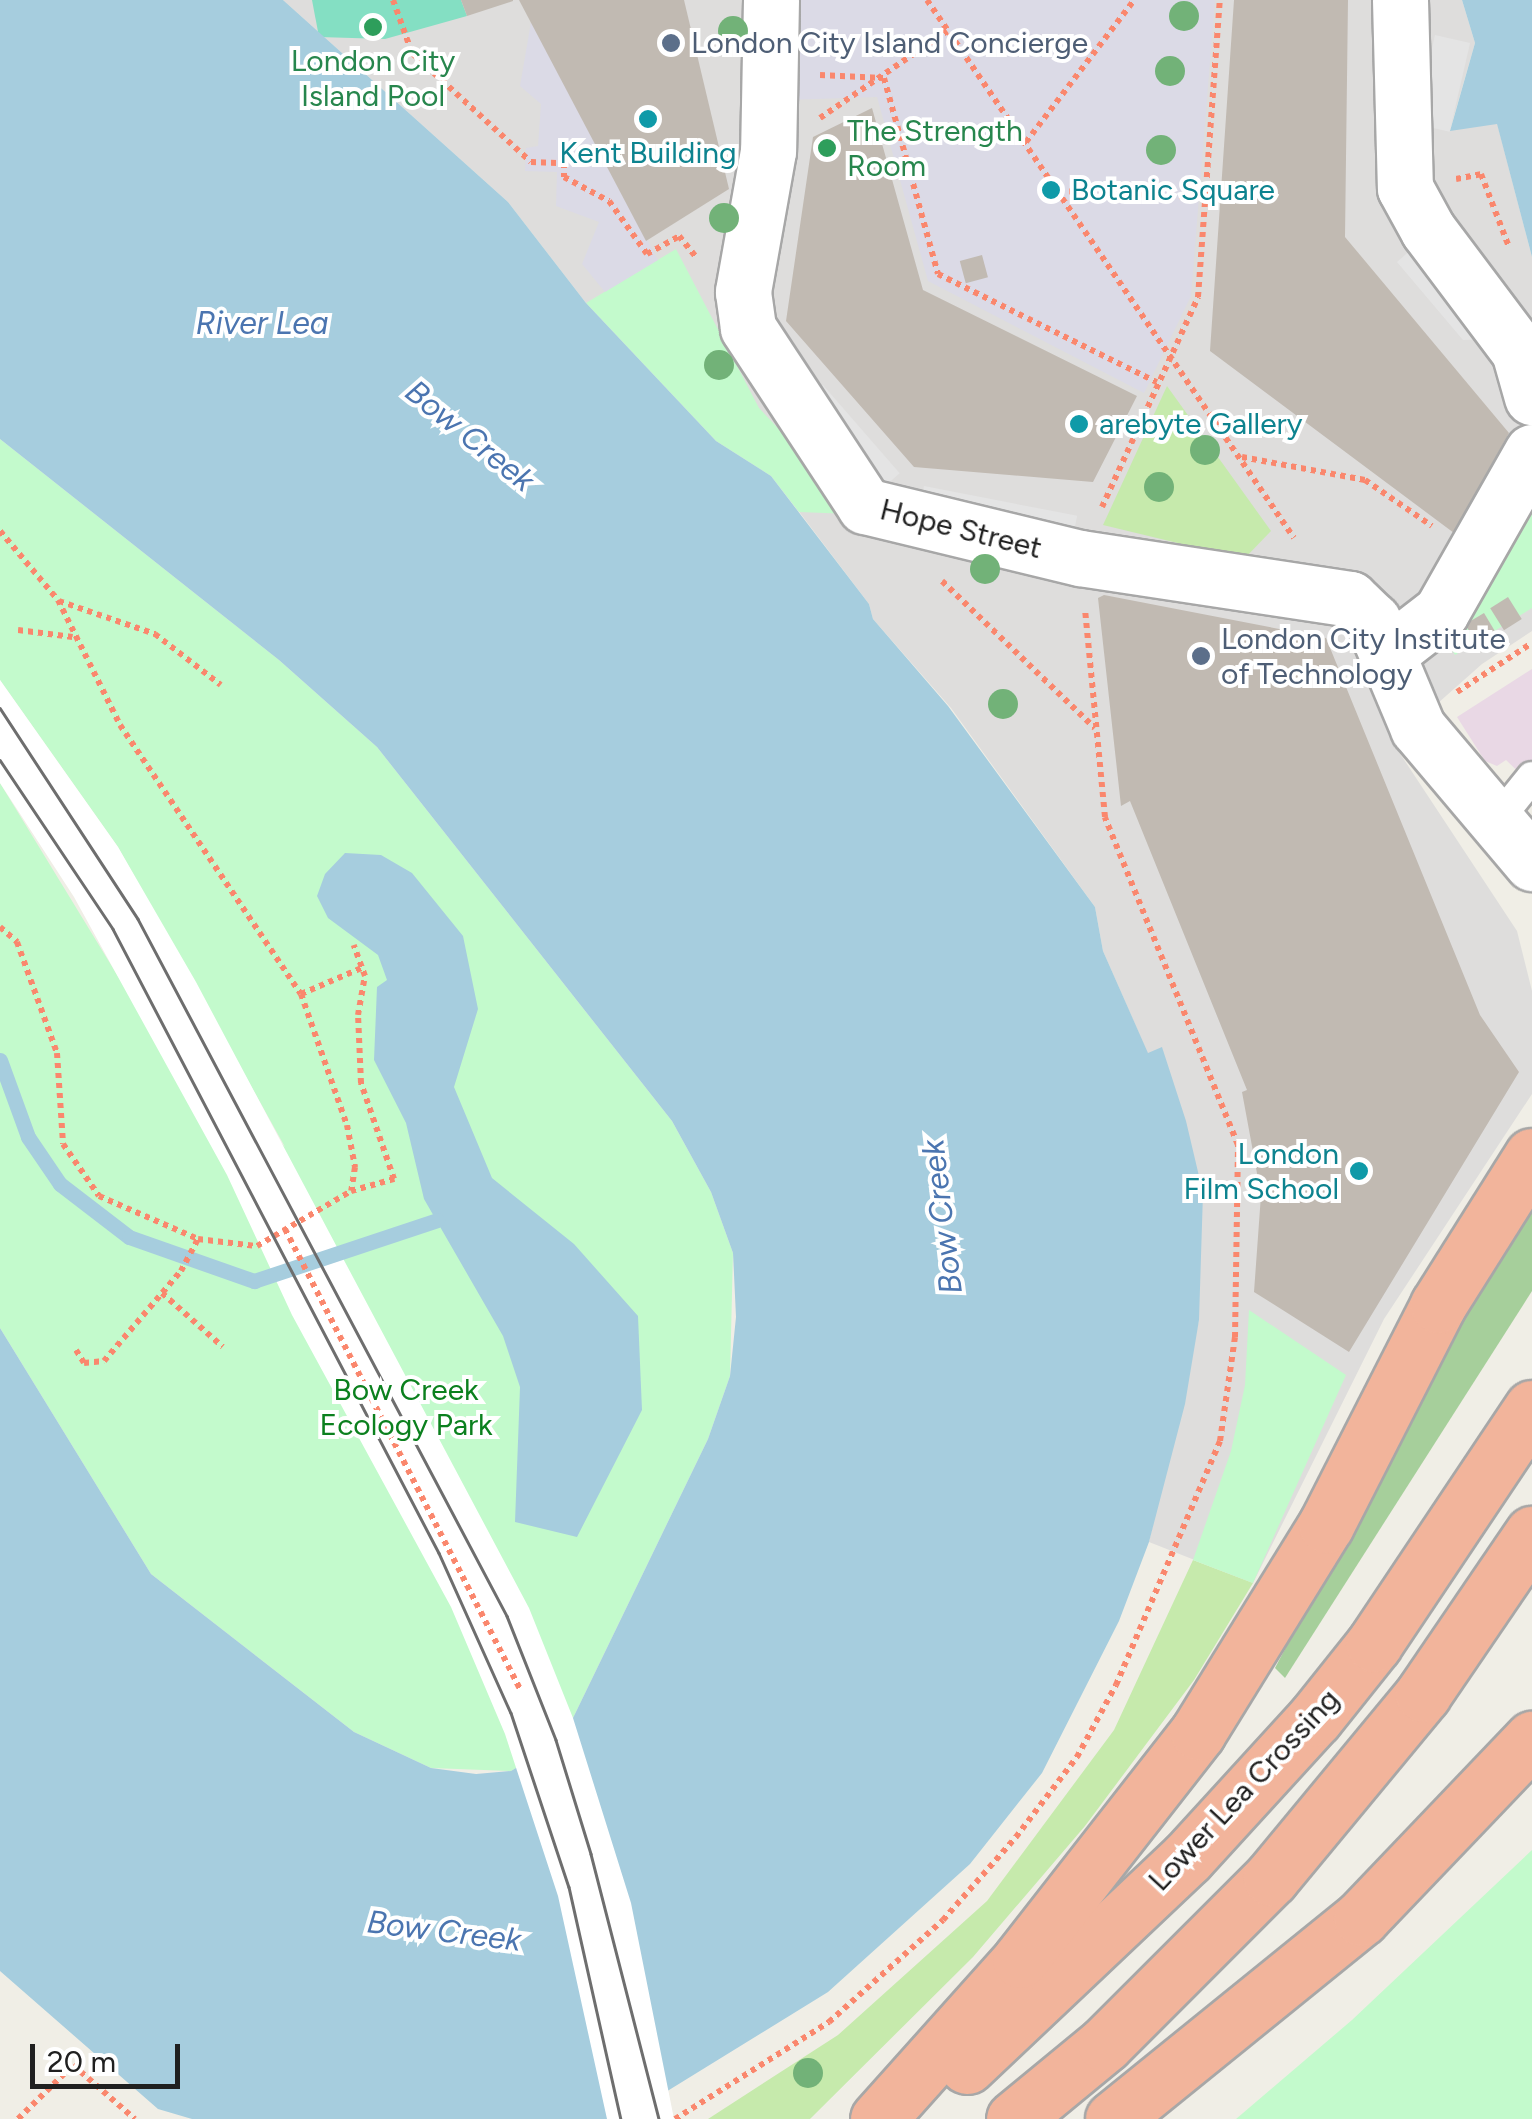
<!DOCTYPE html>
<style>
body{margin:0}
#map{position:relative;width:1532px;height:2119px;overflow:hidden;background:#f0eee6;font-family:Figtree,sans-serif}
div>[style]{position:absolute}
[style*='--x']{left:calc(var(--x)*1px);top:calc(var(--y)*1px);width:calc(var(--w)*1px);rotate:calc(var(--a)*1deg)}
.residential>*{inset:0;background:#dedddc}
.industrial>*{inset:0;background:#e9d8e5}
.grass>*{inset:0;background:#c6eaac}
.forest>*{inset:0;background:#a6cf9b}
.park>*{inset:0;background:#c3facc}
.pitch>*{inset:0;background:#84dfc3}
.parking>*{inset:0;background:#e4e4e4;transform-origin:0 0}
.plaza>*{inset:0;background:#dbdae6}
.water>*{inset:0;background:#a6cdde}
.pier>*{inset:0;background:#fff}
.stream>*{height:15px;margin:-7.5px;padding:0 7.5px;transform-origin:7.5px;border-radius:7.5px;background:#a6cdde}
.building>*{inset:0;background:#c1bab2;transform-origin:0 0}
.path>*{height:6px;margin-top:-3px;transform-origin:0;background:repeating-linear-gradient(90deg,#fa876d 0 5px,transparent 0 10px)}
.roads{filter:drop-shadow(2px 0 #a7a7a7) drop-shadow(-2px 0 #a7a7a7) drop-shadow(0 2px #a7a7a7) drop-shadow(0 -2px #a7a7a7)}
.service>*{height:30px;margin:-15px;padding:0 15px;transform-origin:15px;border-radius:15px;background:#fff}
.minor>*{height:55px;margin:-27.5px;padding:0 27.5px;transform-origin:27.5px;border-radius:27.5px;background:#fff}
.trunk>*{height:55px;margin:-27.5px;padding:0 27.5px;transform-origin:27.5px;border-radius:27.5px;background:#f2b49b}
.tram>*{height:2.5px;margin:-1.25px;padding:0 1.25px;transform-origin:1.25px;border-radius:1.25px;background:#6e6e6e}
.trees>*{width:30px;height:30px;margin:-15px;border-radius:50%;background:#72b278}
.dots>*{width:28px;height:28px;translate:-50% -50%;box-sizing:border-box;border:5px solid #fff;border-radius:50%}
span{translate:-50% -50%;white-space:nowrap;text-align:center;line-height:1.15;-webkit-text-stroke:8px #fff;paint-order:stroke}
.service-label{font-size:30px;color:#4e5e75}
.left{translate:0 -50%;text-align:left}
.leisure-label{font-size:30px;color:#27864d}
.culture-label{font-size:30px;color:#0d838f}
.right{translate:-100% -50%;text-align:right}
.street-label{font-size:30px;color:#202020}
.park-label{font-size:30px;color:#0b801e}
.water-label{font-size:32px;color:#4b75b0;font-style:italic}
.scale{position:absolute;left:30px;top:2044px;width:150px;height:45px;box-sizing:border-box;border:5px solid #202020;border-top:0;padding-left:12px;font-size:30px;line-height:35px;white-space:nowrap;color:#202020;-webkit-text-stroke:8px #fff;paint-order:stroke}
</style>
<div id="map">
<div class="residential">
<div style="clip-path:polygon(283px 0,1462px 0,1475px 43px,1450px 130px,1497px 123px,1532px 257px,1532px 631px,1482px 664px,1393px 743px,1517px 931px,1532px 991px,1532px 1094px,1384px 1319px,1253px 1583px,1149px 1542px,1199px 1320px,1197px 1251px,1162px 1048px,1148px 1054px,1103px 951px,1095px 907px,951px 708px,873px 619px,869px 604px,772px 476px,586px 303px,508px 202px)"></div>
</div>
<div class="industrial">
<div style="clip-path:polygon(1532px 669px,1532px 785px,1506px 760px,1497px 766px,1485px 761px,1457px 717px)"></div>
</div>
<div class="grass">
<div style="clip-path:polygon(1167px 386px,1271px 531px,1244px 559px,1103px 525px)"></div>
<div style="clip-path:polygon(1193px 1560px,1253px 1583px,1194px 1680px,1085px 1826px,973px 1957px,810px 2119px,708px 2119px,838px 2035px,987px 1901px,1114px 1730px)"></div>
</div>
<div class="forest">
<div style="clip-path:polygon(1532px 1202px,1532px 1291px,1285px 1678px,1275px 1668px,1464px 1309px)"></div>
</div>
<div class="park">
<div style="clip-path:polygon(676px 249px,759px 408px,805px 457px,804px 466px,850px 500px,850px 514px,799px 512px,771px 476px,716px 441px,586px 303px)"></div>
<div style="clip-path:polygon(0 439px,279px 660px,377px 747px,672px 1121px,711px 1192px,733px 1253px,730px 1376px,708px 1439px,573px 1718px,557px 1743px,511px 1771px,431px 1768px,354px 1732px,151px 1574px,0 1328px,0 783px,130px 996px,285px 1147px,118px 847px,0 680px)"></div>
<div style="clip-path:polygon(1532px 478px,1532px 608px,1455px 655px,1445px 639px)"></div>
<div style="clip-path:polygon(1249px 1310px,1346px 1375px,1253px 1583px,1193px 1560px,1231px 1451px,1245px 1385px)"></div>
<div style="clip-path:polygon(1532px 1850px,1532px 2119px,1236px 2119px,1352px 2020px)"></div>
</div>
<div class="pitch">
<div style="clip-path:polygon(312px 0,461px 0,467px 16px,385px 39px,319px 37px)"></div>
</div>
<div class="parking">
<div style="left:1435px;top:35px;width:36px;height:91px;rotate:13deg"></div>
<div style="clip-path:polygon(1413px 248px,1491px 339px,1463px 340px,1397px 262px)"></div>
<div style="left:823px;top:385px;width:117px;height:21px;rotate:49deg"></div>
<div style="left:924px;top:486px;width:156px;height:22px;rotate:11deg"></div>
</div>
<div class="plaza">
<div style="clip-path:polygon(784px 0,1215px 0,1191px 296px,1144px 393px,928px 281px,877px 97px,786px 100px)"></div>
<div style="clip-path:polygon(531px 22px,658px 260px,605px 292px,582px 264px,599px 222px,556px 206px,557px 172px,525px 171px,526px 148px,538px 146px,541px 104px,520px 86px)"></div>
</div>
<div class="water">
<div style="clip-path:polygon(0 0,283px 0,508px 202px,586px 303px,716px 441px,771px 476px,869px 604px,873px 619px,948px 706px,1095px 907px,1103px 951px,1148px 1053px,1162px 1047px,1186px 1121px,1203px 1193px,1199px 1320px,1185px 1404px,1149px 1542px,1119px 1621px,1042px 1773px,970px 1864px,828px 1992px,622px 2119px,192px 2119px,158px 2109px,0 1971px,0 1328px,151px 1574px,354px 1732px,431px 1768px,476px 1774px,511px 1771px,557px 1743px,573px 1718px,708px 1439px,730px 1376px,736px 1317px,733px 1253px,711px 1192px,672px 1121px,377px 747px,279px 660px,0 439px)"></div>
<div style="clip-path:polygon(1462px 0,1532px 0,1532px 257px,1497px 124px,1450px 131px,1475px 43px)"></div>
<div style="clip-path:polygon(345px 853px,381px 855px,412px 873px,463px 936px,478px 1009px,454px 1087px,492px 1178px,574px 1244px,638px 1316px,642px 1410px,577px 1537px,515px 1522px,520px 1387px,503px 1336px,424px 1199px,406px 1123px,374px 1060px,377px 987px,387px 980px,378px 955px,328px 918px,317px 896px,325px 874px)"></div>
</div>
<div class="pier">
<div style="clip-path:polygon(0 680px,118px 847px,196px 982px,529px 1608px,573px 1718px,631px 1903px,674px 2119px,607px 2119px,558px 1896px,505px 1734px,451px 1607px,292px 1315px,227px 1175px,74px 897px,0 783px)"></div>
</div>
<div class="stream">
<div style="--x:0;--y:1060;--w:82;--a:70"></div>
<div style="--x:28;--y:1137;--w:57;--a:55.8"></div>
<div style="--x:60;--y:1184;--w:87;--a:37.5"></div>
<div style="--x:129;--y:1237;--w:133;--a:19.4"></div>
<div style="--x:254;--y:1281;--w:193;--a:-18.4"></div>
</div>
<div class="building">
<div style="clip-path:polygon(461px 0,513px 0,513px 1px,467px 16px)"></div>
<div style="clip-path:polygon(519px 0,684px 0,729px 189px,646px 241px)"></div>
<div style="clip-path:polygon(1234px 0,1348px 0,1345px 237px,1509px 433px,1454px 533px,1210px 351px)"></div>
<div style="clip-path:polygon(872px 108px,923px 290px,1137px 396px,1093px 482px,914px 467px,786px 321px,813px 137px)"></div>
<div style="left:982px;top:255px;width:23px;height:23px;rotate:75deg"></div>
<div style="clip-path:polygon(1104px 595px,1326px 638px,1480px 1015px,1519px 1072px,1349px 1352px,1254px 1292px,1261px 1195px,1242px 1092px,1247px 1090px,1130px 801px,1121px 806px,1098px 598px)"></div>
<div style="left:1508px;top:597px;width:26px;height:21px;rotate:58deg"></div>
<div style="left:1484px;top:613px;width:26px;height:22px;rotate:59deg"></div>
</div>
<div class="path">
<div style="--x:393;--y:0;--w:56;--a:70.3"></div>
<div style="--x:412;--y:53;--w:161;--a:42.5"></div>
<div style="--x:531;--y:162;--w:33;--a:2"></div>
<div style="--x:564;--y:163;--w:14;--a:90"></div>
<div style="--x:564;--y:177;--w:51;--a:28.1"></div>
<div style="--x:609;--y:201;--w:65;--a:54.4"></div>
<div style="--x:647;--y:254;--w:37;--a:-29"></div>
<div style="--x:679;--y:236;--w:28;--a:51"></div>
<div style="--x:927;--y:0;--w:651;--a:55.7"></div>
<div style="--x:820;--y:75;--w:63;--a:2.7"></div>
<div style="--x:884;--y:78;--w:203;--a:74.6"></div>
<div style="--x:938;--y:274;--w:244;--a:26.3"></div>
<div style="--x:820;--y:118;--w:154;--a:-34.4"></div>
<div style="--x:1026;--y:142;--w:178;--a:-52.7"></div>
<div style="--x:1456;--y:179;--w:25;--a:-11"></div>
<div style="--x:1481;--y:174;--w:78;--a:69"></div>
<div style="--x:1059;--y:191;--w:143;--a:2.4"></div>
<div style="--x:1242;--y:457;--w:125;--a:10.6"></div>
<div style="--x:1365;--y:480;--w:81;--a:34.5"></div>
<div style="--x:1102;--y:507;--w:231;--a:-65.4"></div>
<div style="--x:1198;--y:297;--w:298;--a:-85.8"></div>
<div style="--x:0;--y:531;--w:90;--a:50"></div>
<div style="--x:58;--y:600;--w:140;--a:63.6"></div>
<div style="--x:120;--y:725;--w:324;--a:56.1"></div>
<div style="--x:301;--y:994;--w:139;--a:70.7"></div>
<div style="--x:347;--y:1125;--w:43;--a:79.2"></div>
<div style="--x:355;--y:1167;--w:24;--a:99"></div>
<div style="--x:942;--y:581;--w:212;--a:43.9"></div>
<div style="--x:59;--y:601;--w:102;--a:19"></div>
<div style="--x:155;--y:634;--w:83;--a:37.7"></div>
<div style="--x:18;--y:630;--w:55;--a:7.3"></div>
<div style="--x:1457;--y:692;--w:90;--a:-33.2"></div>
<div style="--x:0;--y:927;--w:23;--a:41"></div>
<div style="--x:17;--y:942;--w:118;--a:70.2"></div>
<div style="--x:57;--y:1053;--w:91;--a:86.2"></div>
<div style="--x:63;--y:1144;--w:63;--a:55.3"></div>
<div style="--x:99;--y:1196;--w:108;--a:23.5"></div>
<div style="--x:198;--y:1239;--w:59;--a:6.8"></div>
<div style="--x:257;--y:1246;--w:109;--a:-30.3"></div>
<div style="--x:351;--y:1191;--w:45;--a:-15.6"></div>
<div style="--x:394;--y:1179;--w:102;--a:-109"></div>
<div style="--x:361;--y:1083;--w:68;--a:-92.5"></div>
<div style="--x:358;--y:1015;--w:40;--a:-80"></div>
<div style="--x:365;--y:976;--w:33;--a:-110"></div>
<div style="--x:301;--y:994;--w:69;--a:-23.2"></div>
<div style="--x:285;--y:1229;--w:517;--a:62.94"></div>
<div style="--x:162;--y:1293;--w:81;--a:41.5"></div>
<div style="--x:76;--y:1350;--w:15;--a:58"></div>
<div style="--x:84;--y:1363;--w:20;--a:-6"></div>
<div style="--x:104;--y:1361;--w:118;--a:-49.5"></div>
<div style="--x:181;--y:1271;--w:36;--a:-62"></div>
<div style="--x:18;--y:2119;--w:77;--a:-44.5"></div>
<div style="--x:73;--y:2065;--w:82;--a:41.1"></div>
<div style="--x:675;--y:2119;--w:182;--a:-32.2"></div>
<div style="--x:829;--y:2022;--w:153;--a:-41.8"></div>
<div style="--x:943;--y:1920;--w:111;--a:-48.7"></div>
<div style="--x:1016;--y:1837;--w:101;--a:-52.7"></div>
<div style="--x:1077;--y:1757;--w:82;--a:-61.6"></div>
<div style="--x:1116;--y:1685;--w:265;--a:-66.9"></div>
<div style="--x:1220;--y:1441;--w:105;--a:-81.8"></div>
<div style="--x:1235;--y:1337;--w:192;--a:-89.1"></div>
<div style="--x:1238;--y:1145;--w:354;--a:-112.1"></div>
<div style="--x:1105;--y:817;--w:208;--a:-95.5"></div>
</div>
<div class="roads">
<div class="service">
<div style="--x:1495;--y:823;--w:59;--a:-51.2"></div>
</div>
<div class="minor">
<div style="--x:771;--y:0;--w:151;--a:91.1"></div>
<div style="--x:768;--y:151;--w:143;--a:100.1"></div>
<div style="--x:743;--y:292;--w:36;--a:82"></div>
<div style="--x:748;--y:328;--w:213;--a:56.7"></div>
<div style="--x:865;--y:506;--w:221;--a:13.6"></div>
<div style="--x:1080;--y:558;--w:273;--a:8.6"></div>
<div style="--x:1350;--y:599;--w:32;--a:44"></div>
<div style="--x:1373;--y:621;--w:116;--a:67.2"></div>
<div style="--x:1418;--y:728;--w:177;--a:49.8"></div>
<div style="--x:1400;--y:0;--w:188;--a:88.5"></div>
<div style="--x:1405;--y:188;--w:48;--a:61.3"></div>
<div style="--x:1428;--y:230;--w:151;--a:53.1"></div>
<div style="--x:1519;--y:351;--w:48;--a:74.2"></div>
<div style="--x:1388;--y:653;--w:67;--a:-37.7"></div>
<div style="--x:1441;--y:612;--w:184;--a:-60.4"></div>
</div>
<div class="trunk">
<div style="--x:967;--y:2066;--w:303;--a:-43.4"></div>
<div style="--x:1187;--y:1858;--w:190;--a:-47.6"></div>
<div style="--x:1315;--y:1718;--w:95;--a:-51.4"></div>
<div style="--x:1374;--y:1644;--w:284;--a:-56.2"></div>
<div style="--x:878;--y:2119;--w:213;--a:-48.2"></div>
<div style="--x:1020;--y:1960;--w:289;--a:-52"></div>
<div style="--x:1198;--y:1732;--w:243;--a:-58.3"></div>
<div style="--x:1326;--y:1525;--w:247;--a:-63"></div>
<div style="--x:1438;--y:1305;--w:176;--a:-57.8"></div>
<div style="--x:1014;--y:2119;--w:118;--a:-39.5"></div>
<div style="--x:1105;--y:2044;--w:235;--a:-45"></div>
<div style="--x:1271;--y:1878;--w:239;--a:-50.4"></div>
<div style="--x:1423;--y:1694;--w:194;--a:-55.7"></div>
<div style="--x:1113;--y:2119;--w:319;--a:-39"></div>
<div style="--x:1361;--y:1918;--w:248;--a:-46.3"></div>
</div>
</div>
<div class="tram">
<div style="--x:0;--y:708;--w:252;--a:56.8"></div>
<div style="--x:138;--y:919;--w:789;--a:62.1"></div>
<div style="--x:507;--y:1616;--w:133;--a:68.4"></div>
<div style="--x:556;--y:1740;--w:119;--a:72.9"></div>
<div style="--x:591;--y:1854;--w:274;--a:75.6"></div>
<div style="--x:0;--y:760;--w:203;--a:56.2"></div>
<div style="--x:113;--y:929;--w:704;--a:62.42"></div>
<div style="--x:439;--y:1553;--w:175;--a:65.8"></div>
<div style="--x:511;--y:1713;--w:183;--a:71.6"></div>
<div style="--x:569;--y:1887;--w:238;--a:77.4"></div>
</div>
<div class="trees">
<div style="left:1184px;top:16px"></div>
<div style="left:733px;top:31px"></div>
<div style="left:1170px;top:71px"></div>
<div style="left:1161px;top:150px"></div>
<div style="left:724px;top:218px"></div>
<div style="left:719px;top:365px"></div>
<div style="left:1205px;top:450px"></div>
<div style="left:1159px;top:487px"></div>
<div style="left:985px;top:569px"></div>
<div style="left:1003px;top:704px"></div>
<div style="left:808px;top:2073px"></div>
</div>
<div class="dots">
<div style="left:373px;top:27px;background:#2e9e5b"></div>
<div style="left:671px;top:43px;background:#5c6f8a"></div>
<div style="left:648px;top:119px;background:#0f9aa8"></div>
<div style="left:827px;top:148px;background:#2e9e5b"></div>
<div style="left:1051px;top:190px;background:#0f9aa8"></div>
<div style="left:1079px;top:424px;background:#0f9aa8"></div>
<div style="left:1201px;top:656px;background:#5c6f8a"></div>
<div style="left:1359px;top:1171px;background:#0f9aa8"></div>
</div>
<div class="service-label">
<span class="left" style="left:691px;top:43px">London City Island Concierge</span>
<span class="left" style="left:1221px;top:656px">London City Institute<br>of Technology</span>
</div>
<div class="leisure-label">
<span style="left:373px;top:78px">London City<br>Island Pool</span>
<span class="left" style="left:847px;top:148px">The Strength<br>Room</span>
</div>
<div class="culture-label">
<span style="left:648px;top:153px">Kent Building</span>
<span class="left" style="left:1071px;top:190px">Botanic Square</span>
<span class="left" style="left:1099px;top:424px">arebyte Gallery</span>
<span class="right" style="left:1339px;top:1171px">London<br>Film School</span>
</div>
<div class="street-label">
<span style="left:961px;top:529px;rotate:14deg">Hope Street</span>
<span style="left:1244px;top:1790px;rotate:-47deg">Lower Lea Crossing</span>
</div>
<div class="park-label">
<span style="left:406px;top:1407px">Bow Creek<br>Ecology Park</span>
</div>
<div class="water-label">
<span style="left:262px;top:323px">River Lea</span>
<span style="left:470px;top:436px;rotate:39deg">Bow Creek</span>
<span style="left:942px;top:1217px;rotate:-97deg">Bow Creek</span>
<span style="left:444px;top:1931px;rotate:7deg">Bow Creek</span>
</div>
<div class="scale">20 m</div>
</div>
